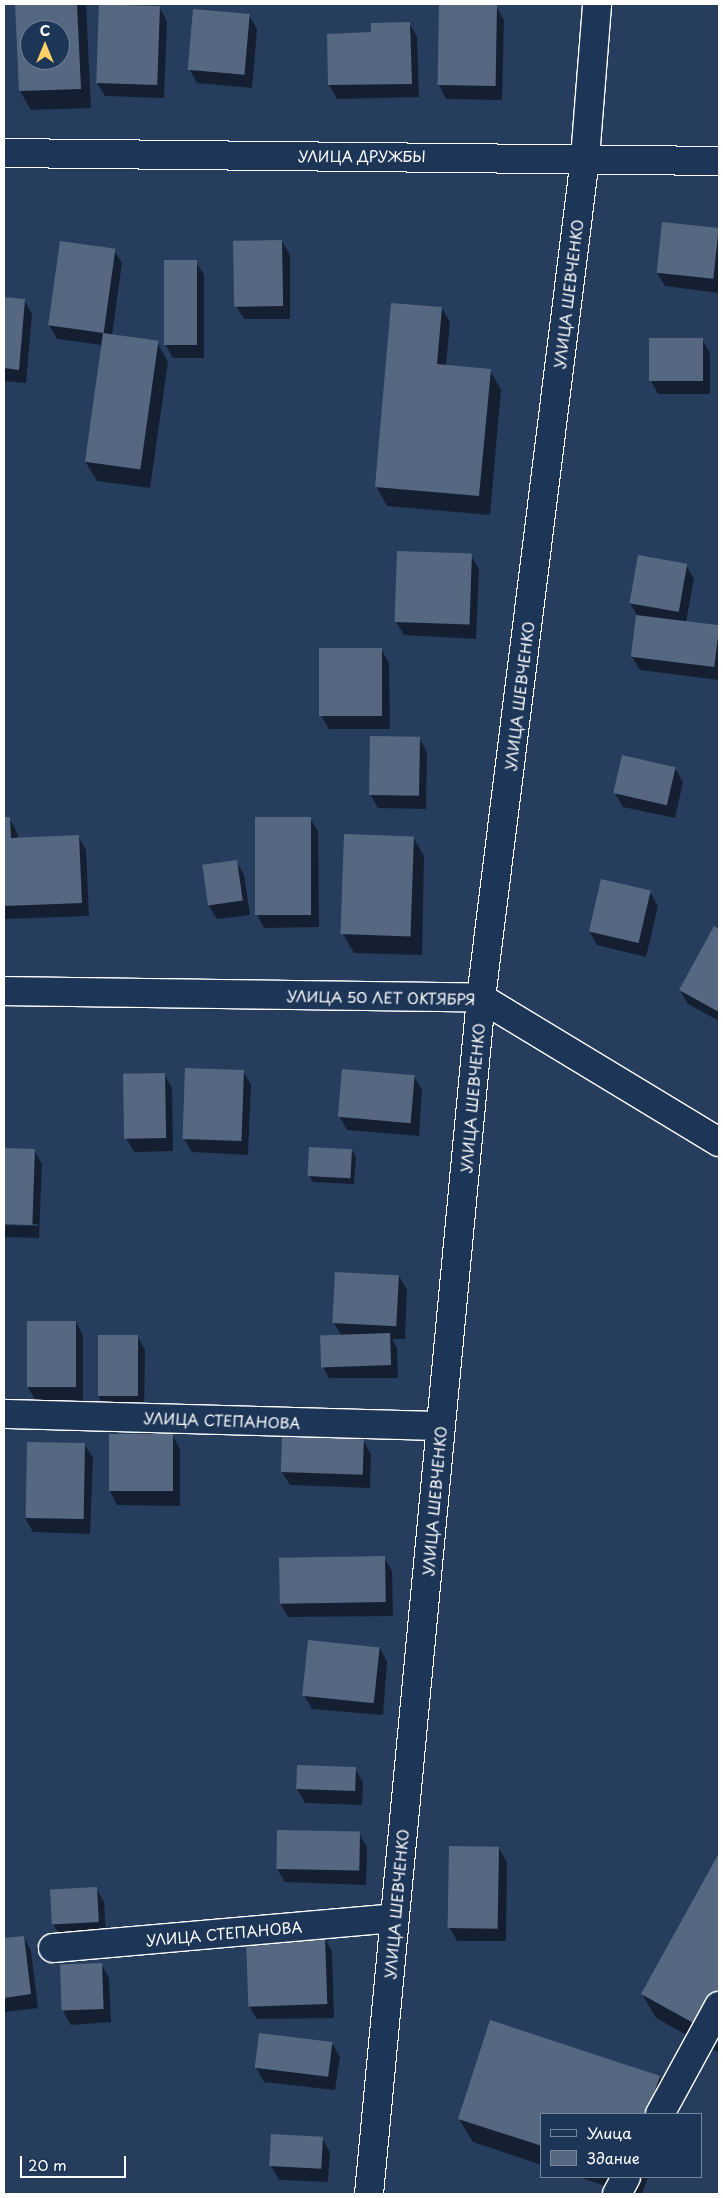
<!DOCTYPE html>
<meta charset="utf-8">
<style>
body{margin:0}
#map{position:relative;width:723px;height:2198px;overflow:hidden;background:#263d5e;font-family:"Playpen Sans",sans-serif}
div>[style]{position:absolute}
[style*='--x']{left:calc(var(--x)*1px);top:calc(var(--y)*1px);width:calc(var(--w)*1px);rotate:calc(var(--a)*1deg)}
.shadow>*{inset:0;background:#0007}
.building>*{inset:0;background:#556781;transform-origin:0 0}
.roads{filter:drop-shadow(1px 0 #fff) drop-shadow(-1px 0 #fff) drop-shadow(0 1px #fff) drop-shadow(0 -1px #fff)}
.street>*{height:28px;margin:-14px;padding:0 14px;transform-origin:14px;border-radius:14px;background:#1d3557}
.secondary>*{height:28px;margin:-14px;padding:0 14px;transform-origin:14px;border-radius:14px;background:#1d3557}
span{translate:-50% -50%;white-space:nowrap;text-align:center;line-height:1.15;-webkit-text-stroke:4px #1d3557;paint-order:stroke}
.street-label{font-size:15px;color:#fff}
.frame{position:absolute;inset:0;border:5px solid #fff;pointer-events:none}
.legend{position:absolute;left:540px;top:2113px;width:162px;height:65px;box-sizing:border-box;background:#1d3557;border:1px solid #77869a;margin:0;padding:6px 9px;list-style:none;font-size:15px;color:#fff}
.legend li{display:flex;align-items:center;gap:10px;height:25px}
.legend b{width:25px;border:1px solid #77869a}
.north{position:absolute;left:20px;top:20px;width:50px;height:50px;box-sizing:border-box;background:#1d3557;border:1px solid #77869a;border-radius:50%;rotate:0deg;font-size:14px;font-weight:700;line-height:20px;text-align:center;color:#fff}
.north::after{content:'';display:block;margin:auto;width:18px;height:22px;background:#ffd166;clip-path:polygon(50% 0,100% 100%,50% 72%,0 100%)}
.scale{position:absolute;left:20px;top:2156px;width:106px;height:22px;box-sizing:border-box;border:2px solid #fff;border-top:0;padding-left:6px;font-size:15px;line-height:18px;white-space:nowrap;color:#fff;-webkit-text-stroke:4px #1d3557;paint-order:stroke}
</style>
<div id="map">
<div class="shadow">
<div style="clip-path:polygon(evenodd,16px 4px,86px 4px,91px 108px,31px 110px,20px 91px,16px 4px,30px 30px,60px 30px,60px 60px,30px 60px,30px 30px)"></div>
<div style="clip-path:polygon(496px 6px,504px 20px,502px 100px,446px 99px,439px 85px)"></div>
<div style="clip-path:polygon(159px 7px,167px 21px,164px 98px,105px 96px,97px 83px)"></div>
<div style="clip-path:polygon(249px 15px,257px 29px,252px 88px,197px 83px,190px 70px)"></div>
<div style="clip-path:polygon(410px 24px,417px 37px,419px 97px,337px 99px,329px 85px,373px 34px)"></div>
<div style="clip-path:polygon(663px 223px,719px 229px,719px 293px,665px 286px,657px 273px)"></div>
<div style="clip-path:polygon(282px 241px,290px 255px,290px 319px,244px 319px,236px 306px)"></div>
<div style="clip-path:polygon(114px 250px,122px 263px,112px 335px,157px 342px,168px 362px,150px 488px,97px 481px,85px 461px,102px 345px,57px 339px,49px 325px)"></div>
<div style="clip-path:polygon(196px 262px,204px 275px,204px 358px,173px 358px,165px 344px)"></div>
<div style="clip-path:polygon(4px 298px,24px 300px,32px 314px,26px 383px,4px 381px)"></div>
<div style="clip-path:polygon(442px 308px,450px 322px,446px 366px,490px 370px,501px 390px,490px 515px,387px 506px,376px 486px)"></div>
<div style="clip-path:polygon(702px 339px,710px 353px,710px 394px,658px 394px,651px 381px)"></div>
<div style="clip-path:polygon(471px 555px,479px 569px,476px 639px,404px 635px,396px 622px)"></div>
<div style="clip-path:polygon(639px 557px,686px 565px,694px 579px,686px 622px,719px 626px,719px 680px,640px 670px,632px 657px,637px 615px,630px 603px)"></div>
<div style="clip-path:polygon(381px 649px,389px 663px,390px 729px,329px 729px,321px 715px)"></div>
<div style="clip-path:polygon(419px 738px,427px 752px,426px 809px,378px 808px,370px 794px)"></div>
<div style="clip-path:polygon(623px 756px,675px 768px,683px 782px,675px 818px,623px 807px,615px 793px)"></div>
<div style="clip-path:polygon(9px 818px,17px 832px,18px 839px,78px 836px,86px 850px,89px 916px,4px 919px,4px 819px)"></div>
<div style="clip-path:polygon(310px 818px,318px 832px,319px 927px,264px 928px,257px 914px)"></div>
<div style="clip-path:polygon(413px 837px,424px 856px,422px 955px,354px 953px,343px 934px)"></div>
<div style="clip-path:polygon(236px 861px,244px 875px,250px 915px,217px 919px,209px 906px)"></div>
<div style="clip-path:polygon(650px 892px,658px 906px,646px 957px,597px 945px,589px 931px)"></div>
<div style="clip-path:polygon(714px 928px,719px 931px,719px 1021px,688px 1004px,680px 990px)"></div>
<div style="clip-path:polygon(243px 1071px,251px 1085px,248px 1155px,192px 1152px,184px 1139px)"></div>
<div style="clip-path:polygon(164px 1074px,172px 1088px,173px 1151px,134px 1152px,126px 1138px)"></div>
<div style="clip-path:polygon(414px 1076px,422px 1090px,419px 1136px,347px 1130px,340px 1117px)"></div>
<div style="clip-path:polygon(4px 1149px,34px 1150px,42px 1164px,39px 1238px,4px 1237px,4px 1225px,38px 1226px,38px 1224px,4px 1223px)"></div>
<div style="clip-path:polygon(352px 1150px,356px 1157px,354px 1184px,313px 1182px,309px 1175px)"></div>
<div style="clip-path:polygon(336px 1274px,399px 1276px,407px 1290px,405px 1339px,392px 1339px,397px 1348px,398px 1378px,329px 1378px,322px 1365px,341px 1335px,334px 1323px)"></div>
<div style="clip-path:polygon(76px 1322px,83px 1336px,83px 1400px,35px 1400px,28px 1387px)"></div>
<div style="clip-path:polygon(138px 1337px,145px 1350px,144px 1410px,106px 1409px,98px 1396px)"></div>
<div style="clip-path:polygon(110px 1435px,173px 1436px,180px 1449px,180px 1506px,117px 1505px,110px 1491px)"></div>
<div style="clip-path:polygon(363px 1440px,371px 1454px,370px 1488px,290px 1485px,282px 1472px)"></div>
<div style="clip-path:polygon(85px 1445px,93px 1458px,90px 1534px,33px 1532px,25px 1518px)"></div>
<div style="clip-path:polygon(384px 1557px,392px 1571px,393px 1616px,288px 1617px,280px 1603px)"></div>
<div style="clip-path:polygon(380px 1648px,387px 1662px,383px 1715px,312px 1709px,304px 1695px)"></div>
<div style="clip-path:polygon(298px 1766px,355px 1769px,363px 1782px,362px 1805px,305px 1803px,297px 1789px)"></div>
<div style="clip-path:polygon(359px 1833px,367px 1847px,366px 1885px,285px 1882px,277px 1869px)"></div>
<div style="clip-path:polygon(499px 1848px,507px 1862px,506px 1941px,457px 1941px,449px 1927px)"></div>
<div style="clip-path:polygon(719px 1856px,719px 2053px,656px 2018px,642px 1994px)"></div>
<div style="clip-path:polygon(96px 1888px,104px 1902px,106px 1935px,61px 1937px,53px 1924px)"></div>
<div style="clip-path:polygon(24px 1937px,31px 1951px,38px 2008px,4px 2012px,4px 1940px)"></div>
<div style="clip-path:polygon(325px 1938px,332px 1952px,334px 2018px,257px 2019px,249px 2006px)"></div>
<div style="clip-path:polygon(101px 1964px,109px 1978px,111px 2022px,71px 2025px,63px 2011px,61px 1966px)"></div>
<div style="clip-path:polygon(332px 2043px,340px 2057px,335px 2090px,264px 2082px,256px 2068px)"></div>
<div style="clip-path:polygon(659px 2077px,673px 2101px,668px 2114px,542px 2114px,542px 2165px,473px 2142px,459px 2119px)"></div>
<div style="clip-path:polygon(322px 2138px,330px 2152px,328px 2182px,279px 2180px,271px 2166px)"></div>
<div style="clip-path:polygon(578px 2177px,648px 2177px,642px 2194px,631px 2194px)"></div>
</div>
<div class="building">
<div style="clip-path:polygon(evenodd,15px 4px,77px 4px,81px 89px,19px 91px,15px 4px,30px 30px,60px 30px,60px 60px,30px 60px,30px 30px)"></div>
<div style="left:99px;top:4px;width:61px;height:79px;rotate:2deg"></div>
<div style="left:439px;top:4px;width:58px;height:81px;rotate:1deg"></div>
<div style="left:193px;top:9px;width:57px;height:61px;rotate:5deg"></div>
<div style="clip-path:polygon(410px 22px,412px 84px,328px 85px,327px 34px,371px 32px,371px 23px)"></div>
<div style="left:662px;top:222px;width:57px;height:51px;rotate:6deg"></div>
<div style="left:282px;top:240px;width:66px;height:49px;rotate:89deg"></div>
<div style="left:60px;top:241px;width:56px;height:85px;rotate:8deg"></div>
<div style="left:164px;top:260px;width:33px;height:85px"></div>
<div style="clip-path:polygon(4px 297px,25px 299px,19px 370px,4px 368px)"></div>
<div style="clip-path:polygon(391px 303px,442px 307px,437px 364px,491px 369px,479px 496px,375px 487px)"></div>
<div style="left:103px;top:333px;width:56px;height:130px;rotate:8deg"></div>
<div style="left:703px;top:338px;width:43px;height:54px;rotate:90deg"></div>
<div style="left:397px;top:551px;width:75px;height:71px;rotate:2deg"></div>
<div style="left:638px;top:555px;width:50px;height:49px;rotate:10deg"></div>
<div style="left:636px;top:615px;width:84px;height:42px;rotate:7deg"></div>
<div style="left:319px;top:648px;width:63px;height:68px"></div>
<div style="left:370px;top:736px;width:50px;height:59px;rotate:1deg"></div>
<div style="left:622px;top:755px;width:55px;height:39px;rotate:13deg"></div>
<div style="clip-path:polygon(4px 817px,10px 817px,11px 838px,79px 835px,82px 903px,4px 906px)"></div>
<div style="left:255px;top:817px;width:56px;height:98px"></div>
<div style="left:344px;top:834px;width:70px;height:100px;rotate:2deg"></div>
<div style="left:237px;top:860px;width:41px;height:35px;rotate:82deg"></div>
<div style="left:601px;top:879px;width:51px;height:54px;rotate:13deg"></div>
<div style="clip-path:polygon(714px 926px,719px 929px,719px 1012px,679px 990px)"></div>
<div style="left:185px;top:1068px;width:59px;height:71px;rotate:2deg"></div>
<div style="left:342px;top:1069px;width:73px;height:48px;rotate:5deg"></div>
<div style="left:165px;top:1073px;width:65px;height:42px;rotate:89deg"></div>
<div style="left:309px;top:1147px;width:43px;height:29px;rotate:3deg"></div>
<div style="left:4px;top:1148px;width:31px;height:76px;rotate:2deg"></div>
<div style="left:335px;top:1272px;width:64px;height:51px;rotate:3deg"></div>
<div style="left:27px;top:1321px;width:49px;height:66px"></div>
<div style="left:390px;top:1333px;width:32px;height:70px;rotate:88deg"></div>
<div style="left:98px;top:1335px;width:40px;height:61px"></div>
<div style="left:109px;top:1434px;width:64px;height:57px"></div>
<div style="left:282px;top:1436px;width:82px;height:36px;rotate:2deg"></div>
<div style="left:27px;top:1442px;width:58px;height:76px;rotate:1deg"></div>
<div style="left:385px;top:1556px;width:46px;height:106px;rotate:89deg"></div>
<div style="left:308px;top:1640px;width:72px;height:56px;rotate:6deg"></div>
<div style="left:297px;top:1765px;width:59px;height:24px;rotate:2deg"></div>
<div style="left:277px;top:1830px;width:83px;height:39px;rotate:1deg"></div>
<div style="left:449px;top:1846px;width:50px;height:82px;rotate:1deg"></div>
<div style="clip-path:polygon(719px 1853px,719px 2006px,706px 2030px,641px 1994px)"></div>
<div style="left:97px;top:1887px;width:35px;height:47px;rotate:87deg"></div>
<div style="clip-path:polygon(24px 1936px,31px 1994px,4px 1998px,4px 1938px)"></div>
<div style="left:325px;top:1937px;width:67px;height:79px;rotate:88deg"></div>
<div style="left:102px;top:1963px;width:46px;height:42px;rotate:88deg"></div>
<div style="clip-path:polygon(490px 2020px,660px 2076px,647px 2114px,542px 2114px,542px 2146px,458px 2119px)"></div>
<div style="left:259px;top:2033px;width:74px;height:35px;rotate:7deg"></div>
<div style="left:271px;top:2134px;width:52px;height:32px;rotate:3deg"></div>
</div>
<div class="roads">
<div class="street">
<div style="--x:4;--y:153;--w:715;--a:0.64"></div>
<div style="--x:4;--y:1414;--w:437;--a:1.6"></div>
<div style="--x:53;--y:1948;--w:343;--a:-5"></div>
<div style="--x:660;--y:2114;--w:123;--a:-61.4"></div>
<div style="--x:617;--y:2194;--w:19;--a:-62"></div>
</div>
<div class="secondary">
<div style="--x:4;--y:991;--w:477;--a:0.8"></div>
<div style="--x:481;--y:998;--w:278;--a:31.2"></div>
<div style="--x:369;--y:2194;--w:1201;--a:-84.65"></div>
<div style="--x:481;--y:998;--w:846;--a:-82.94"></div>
<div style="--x:585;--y:158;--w:154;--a:-85.5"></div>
</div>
</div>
<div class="street-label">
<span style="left:362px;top:156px">УЛИЦА ДРУЖБЫ</span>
<span style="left:568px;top:294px;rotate:-83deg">УЛИЦА ШЕВЧЕНКО</span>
<span style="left:519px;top:696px;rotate:-83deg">УЛИЦА ШЕВЧЕНКО</span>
<span style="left:381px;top:997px;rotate:1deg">УЛИЦА 50 ЛЕТ ОКТЯБРЯ</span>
<span style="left:472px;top:1098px;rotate:-85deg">УЛИЦА ШЕВЧЕНКО</span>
<span style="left:222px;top:1420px;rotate:2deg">УЛИЦА СТЕПАНОВА</span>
<span style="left:434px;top:1501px;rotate:-85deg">УЛИЦА ШЕВЧЕНКО</span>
<span style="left:396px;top:1904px;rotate:-85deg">УЛИЦА ШЕВЧЕНКО</span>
<span style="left:224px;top:1933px;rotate:-5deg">УЛИЦА СТЕПАНОВА</span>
</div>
<div class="frame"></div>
<ul class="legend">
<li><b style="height:6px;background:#1d3557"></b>Улица</li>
<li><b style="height:14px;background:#556781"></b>Здание</li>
</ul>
<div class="north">С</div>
<div class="scale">20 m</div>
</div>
